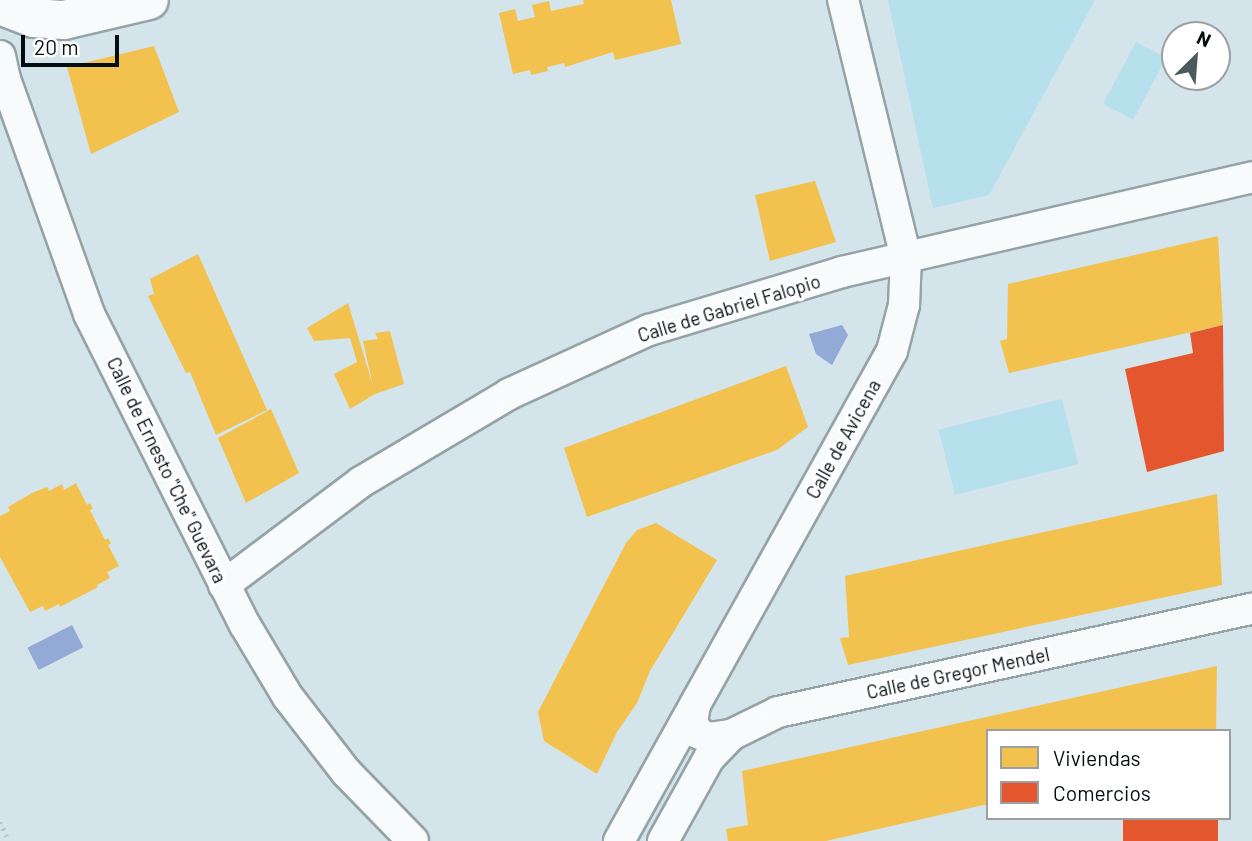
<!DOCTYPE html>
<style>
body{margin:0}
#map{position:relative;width:1252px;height:841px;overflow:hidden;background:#d3e5ea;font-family:Barlow,sans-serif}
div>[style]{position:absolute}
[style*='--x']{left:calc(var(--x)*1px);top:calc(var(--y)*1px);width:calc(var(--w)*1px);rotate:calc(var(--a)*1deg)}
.green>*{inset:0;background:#b5e0ec;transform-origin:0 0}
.water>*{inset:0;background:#93a9d6;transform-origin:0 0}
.homes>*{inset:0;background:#f2c14e}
.shops>*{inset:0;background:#e4572e;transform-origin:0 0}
.path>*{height:4.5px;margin-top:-2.25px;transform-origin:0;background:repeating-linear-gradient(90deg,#bdc3c4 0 2px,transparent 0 7px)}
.roads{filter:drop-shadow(2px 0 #95a2a6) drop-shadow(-2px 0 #95a2a6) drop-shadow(0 2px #95a2a6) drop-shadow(0 -2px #95a2a6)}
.minor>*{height:30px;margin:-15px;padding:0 15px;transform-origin:15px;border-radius:15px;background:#f8fbfc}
.tertiary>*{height:38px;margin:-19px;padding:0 19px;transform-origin:19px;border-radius:19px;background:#f8fbfc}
span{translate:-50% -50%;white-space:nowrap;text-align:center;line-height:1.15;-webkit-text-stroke:7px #fff;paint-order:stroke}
.street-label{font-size:19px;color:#040e11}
.legend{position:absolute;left:986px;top:729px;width:245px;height:91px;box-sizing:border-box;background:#fff;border:2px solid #9b9fa0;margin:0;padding:9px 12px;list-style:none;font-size:21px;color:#040e11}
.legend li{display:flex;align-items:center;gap:14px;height:35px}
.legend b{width:35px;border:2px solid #9b9fa0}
.north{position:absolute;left:1161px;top:21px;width:70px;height:70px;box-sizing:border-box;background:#fff;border:2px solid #9b9fa0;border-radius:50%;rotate:25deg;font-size:19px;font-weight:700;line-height:28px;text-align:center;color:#040e11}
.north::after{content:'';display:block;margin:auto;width:24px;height:32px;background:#4c595d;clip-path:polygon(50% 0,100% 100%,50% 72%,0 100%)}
.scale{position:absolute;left:21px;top:35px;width:98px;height:32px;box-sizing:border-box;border:4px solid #040e11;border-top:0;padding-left:9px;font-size:21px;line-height:24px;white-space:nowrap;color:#040e11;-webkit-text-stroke:5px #fff;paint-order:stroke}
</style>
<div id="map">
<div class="green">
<div style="clip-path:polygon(888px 0,1095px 0,989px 195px,933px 208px)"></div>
<div style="left:1136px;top:42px;width:34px;height:70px;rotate:28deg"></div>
<div style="left:1062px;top:399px;width:67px;height:127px;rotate:76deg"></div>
</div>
<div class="water">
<div style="clip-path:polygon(842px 325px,848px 335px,832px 365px,816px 354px,809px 334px)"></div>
<div style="left:72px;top:625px;width:25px;height:50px;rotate:63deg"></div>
</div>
<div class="homes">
<div style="clip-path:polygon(583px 0,671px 0,681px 44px,615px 60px,613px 52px,565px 67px,564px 63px,547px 67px,548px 71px,531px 75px,530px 70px,513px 74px,499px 13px,515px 9px,518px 21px,535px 17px,532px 5px,549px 1px,551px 11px,584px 4px)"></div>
<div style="clip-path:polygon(154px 46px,179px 112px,91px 154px,67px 67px)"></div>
<div style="clip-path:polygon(815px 181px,836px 242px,770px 261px,755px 195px)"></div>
<div style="clip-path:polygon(1218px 236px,1223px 325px,1009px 373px,1000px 341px,1007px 339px,1008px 284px)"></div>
<div style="clip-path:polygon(198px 254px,267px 410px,216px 435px,190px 372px,186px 373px,148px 296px,154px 294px,150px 279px)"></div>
<div style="clip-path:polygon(348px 303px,373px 386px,363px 341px,378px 339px,375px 333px,390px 331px,404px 384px,375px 394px,350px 409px,334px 374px,357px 362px,350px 338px,314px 341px,307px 328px)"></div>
<div style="clip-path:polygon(786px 366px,808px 427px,777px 450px,587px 517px,564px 448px)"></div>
<div style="clip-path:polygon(271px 409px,299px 473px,246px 503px,218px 438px)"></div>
<div style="clip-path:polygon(76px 483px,87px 505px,90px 503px,93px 509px,90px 510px,105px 540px,108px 538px,111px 543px,108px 545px,119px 566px,107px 572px,110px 578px,97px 585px,98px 587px,60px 607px,59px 604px,45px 611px,43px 606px,30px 612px,0 557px,0 516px,10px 511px,8px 507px,32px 493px,47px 487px,49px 491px,62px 484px,64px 490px)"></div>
<div style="clip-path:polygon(1217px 494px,1222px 585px,848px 665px,840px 638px,849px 637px,845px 576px)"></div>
<div style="clip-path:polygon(656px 523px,717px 560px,650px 671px,637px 703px,617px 732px,597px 774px,544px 741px,538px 712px,626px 543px,637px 530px)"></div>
<div style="clip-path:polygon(1217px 666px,1216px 731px,988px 731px,988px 804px,826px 841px,728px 841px,726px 829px,748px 825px,742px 771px)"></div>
</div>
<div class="shops">
<div style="clip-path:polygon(1223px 325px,1224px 451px,1147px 472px,1125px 369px,1193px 353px,1190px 333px)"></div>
<div style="left:1123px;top:818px;width:95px;height:23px"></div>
</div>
<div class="path">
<div style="--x:0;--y:822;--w:21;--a:65"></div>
</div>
<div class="roads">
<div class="minor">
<div style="--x:0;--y:56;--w:24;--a:78"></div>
<div style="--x:5;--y:79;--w:250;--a:70.3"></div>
<div style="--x:89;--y:314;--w:348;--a:63.4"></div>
<div style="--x:245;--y:625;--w:84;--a:59.2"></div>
<div style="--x:288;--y:697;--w:95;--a:52.3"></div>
<div style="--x:346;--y:772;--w:96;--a:45.8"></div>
<div style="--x:224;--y:585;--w:171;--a:-36.9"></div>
<div style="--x:361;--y:482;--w:172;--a:-30.7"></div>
<div style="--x:509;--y:394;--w:154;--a:-24.6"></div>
<div style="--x:649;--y:330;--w:202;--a:-16.7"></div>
<div style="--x:842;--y:272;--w:421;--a:-13"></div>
<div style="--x:695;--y:705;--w:17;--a:100"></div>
<div style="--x:692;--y:722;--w:13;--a:61"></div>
<div style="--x:698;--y:733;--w:12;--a:24"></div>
<div style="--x:709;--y:738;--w:22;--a:-8"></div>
<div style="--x:731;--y:735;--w:52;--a:-26.1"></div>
<div style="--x:778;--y:712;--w:485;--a:-12.3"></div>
<div style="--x:619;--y:841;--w:561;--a:-60.88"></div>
<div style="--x:892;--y:351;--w:48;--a:-75.4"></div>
<div style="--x:904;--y:305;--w:47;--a:-87.6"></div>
<div style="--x:906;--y:258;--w:266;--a:-103.7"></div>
<div style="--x:663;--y:841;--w:95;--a:-61"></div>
<div style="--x:709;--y:758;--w:32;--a:-46"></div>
</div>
<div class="tertiary">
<div style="--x:0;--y:5;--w:36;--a:21"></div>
<div style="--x:34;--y:18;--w:30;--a:4"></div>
<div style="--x:64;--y:20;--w:87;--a:-13.2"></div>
</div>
</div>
<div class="street-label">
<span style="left:729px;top:308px;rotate:-17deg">Calle de Gabriel Falopio</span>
<span style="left:843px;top:439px;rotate:-61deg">Calle de Avicena</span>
<span style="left:167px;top:470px;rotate:64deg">Calle de Ernesto "Che" Guevara</span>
<span style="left:958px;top:673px;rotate:-12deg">Calle de Gregor Mendel</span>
</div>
<ul class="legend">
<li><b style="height:19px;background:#f2c14e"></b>Viviendas</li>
<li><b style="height:19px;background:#e4572e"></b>Comercios</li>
</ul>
<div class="north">N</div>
<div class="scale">20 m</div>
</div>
